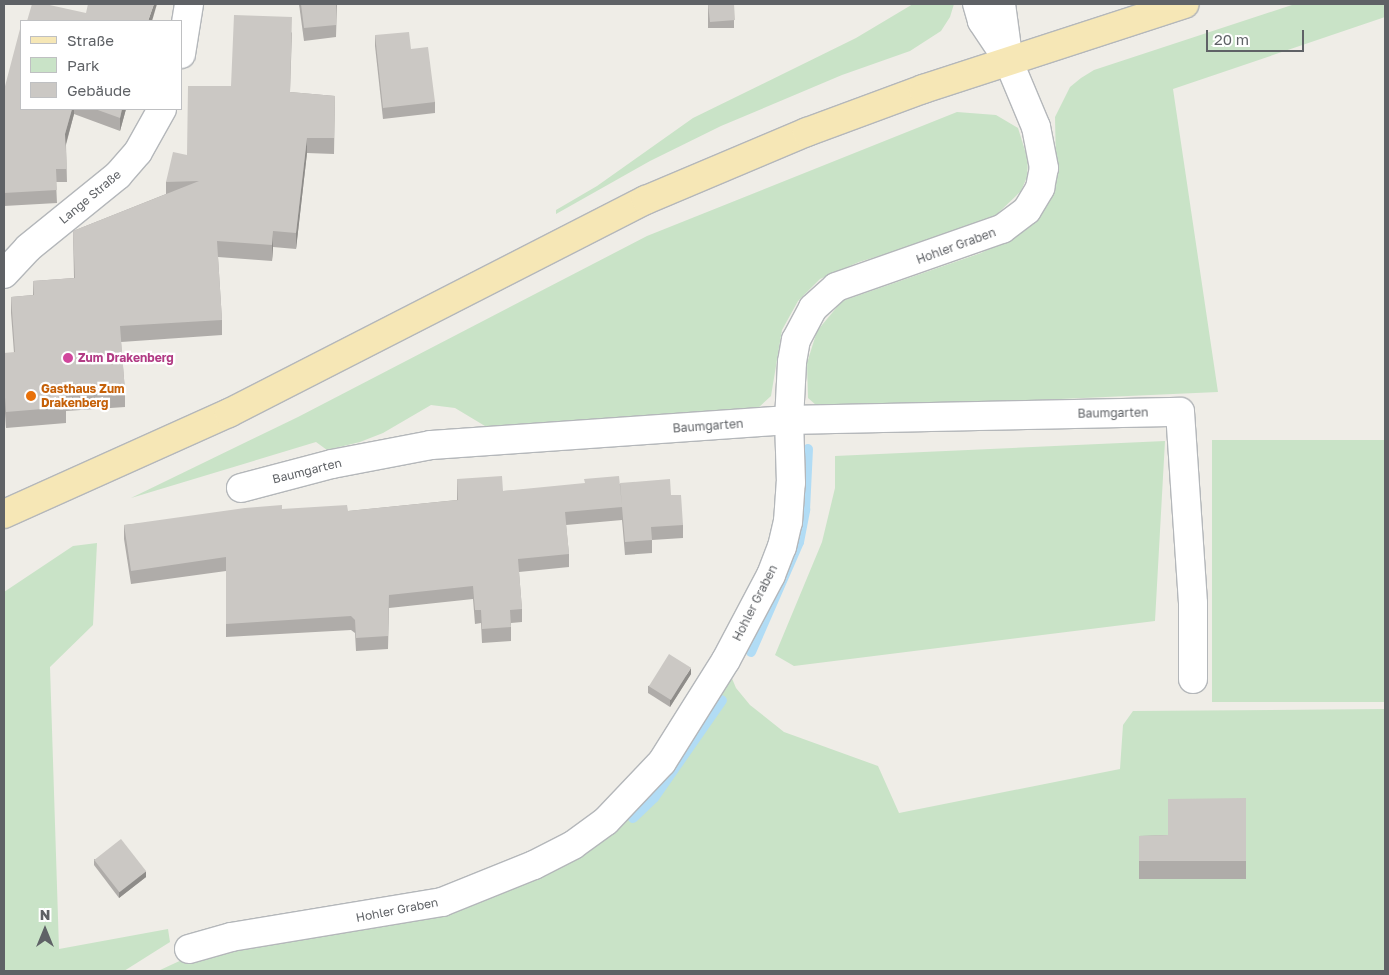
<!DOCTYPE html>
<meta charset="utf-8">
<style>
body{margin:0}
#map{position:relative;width:1389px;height:975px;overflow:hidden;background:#efede7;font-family:"Golos Text",sans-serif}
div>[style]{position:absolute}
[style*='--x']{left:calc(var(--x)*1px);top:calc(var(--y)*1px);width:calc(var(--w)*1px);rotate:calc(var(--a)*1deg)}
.green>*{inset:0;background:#c9e3c7;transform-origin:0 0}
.stream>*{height:10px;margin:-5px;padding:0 5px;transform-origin:5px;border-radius:5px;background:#b1dcf5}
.roads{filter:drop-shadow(1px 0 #b4b7ba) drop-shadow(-1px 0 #b4b7ba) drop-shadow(0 1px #b4b7ba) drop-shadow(0 -1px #b4b7ba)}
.minor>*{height:28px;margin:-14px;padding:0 14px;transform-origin:14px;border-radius:14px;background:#fff}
.major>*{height:28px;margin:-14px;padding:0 14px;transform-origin:14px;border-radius:14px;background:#f6e7b6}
.wall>*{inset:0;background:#afaca9;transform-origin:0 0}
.shaded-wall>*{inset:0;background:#8e8c89}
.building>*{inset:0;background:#cbc8c4;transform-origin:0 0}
.dots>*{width:14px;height:14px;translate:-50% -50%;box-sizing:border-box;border:2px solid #fff;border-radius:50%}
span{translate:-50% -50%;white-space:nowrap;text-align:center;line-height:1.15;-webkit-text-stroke:4.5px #fff;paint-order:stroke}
.street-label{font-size:12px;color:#5f6266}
.hotel-label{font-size:12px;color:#b23c85;font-weight:700}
.left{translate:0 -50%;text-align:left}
.food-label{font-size:12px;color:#c56008;font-weight:700}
.frame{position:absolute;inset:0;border:5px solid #5f6266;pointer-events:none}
.legend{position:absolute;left:20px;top:20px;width:162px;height:90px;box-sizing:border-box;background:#fff;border:1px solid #bfc0c2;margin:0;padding:6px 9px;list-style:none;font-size:15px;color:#5f6266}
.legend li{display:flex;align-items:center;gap:10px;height:25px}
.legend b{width:25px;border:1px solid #bfc0c2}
.north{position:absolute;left:20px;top:905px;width:50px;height:50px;-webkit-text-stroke:4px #fff;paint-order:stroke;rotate:0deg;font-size:14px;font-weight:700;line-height:20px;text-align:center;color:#5f6266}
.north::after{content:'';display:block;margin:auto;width:18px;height:22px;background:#5f6266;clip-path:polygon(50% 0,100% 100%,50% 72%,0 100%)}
.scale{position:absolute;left:1206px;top:30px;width:98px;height:22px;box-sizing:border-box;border:2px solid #5f6266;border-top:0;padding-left:6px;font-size:15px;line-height:18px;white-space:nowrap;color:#5f6266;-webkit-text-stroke:4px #fff;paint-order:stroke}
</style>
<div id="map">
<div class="green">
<div style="clip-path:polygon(913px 4px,954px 4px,950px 17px,941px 31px,910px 51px,842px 75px,721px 126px,650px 161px,556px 214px,556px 210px,597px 186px,693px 118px,856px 38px)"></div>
<div style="clip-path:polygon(1295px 4px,1385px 4px,1385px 17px,1173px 89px,1218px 392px,832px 409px,816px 405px,808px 398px,807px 363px,817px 331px,842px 301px,981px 253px,1020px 233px,1034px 219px,1056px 164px,1055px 117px,1070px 87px,1081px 78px,1094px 70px)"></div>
<div style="clip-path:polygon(957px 112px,996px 115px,1018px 128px,1028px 160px,1027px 177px,1021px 191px,995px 216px,973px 228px,859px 262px,820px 279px,798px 301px,782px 330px,771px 396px,757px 409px,490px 429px,455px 408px,431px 405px,383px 433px,360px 442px,327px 450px,316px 442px,131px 498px,298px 417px,647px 236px)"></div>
<div style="left:1385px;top:440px;width:262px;height:173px;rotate:90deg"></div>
<div style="clip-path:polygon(1165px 441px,1155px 621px,794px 666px,775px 655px,822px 542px,835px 488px,835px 456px)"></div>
<div style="clip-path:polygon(97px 543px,93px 625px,50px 667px,59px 949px,168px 929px,170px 942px,124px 971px,4px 971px,4px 592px,73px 546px)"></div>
<div style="clip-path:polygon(728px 669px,736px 688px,750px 705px,784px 732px,878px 766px,899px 813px,1120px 769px,1123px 725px,1133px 711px,1385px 709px,1385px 971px,158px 971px,201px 951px,546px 869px)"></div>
</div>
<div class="stream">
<div style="--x:751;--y:652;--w:120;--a:-66.4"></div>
<div style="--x:799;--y:542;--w:33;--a:-79"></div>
<div style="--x:805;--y:510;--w:61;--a:-87.2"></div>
<div style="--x:633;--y:818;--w:29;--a:-44"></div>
<div style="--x:654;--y:798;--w:119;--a:-55.2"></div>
</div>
<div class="roads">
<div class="minor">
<div style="--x:1001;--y:4;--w:52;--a:82.3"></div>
<div style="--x:181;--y:54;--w:51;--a:-80.9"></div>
<div style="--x:4;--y:274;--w:35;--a:-47"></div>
<div style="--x:28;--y:248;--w:116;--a:-39"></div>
<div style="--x:118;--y:175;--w:30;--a:-49"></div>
<div style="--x:138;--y:152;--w:49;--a:-60.8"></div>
<div style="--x:241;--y:488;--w:94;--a:-14.8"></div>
<div style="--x:332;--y:464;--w:101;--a:-10.9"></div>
<div style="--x:431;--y:445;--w:359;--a:-4"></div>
<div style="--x:789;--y:420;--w:391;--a:-1.2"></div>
<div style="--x:1180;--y:412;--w:192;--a:86.1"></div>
<div style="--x:1193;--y:604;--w:75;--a:90"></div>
<div style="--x:189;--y:949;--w:44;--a:-15.9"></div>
<div style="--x:231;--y:937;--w:214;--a:-9.4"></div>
<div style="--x:442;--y:902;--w:99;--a:-21.9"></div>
<div style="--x:534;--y:865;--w:44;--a:-27.1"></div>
<div style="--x:573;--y:845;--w:41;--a:-36"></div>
<div style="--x:606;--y:821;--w:81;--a:-46.5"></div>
<div style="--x:662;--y:762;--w:120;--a:-57.9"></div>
<div style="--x:726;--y:660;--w:96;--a:-62.1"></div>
<div style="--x:771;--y:575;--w:30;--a:-69"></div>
<div style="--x:782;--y:547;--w:26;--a:-77"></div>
<div style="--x:788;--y:522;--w:39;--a:-86"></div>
<div style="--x:791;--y:483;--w:63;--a:-91.8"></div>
<div style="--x:789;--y:420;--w:58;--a:-87"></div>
<div style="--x:792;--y:362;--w:22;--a:-80"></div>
<div style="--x:796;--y:340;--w:36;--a:-62"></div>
<div style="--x:813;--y:308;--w:31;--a:-42"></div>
<div style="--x:836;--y:287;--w:176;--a:-19.3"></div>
<div style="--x:1002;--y:229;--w:31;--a:-37"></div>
<div style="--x:1027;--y:210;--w:26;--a:-59"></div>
<div style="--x:1040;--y:188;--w:20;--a:-79"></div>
<div style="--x:1044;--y:168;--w:42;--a:-101"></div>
<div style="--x:1036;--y:127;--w:73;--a:-112.7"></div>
<div style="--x:1008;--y:60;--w:47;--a:-123.7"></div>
<div style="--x:982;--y:21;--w:18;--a:-106"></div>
</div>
<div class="major">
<div style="--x:4;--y:514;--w:247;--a:-24.2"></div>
<div style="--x:229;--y:413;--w:468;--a:-27.1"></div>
<div style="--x:646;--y:200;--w:175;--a:-22.9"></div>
<div style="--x:807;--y:132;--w:124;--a:-20.3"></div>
<div style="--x:923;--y:89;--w:275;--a:-18"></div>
</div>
</div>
<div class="wall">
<div style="clip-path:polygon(299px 4px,337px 4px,336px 37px,304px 41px)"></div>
<div style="left:708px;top:4px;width:26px;height:24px"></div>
<div style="clip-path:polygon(292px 32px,290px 92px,335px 96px,334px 154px,307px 153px,296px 249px,273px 247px,272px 261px,218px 257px,222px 320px,222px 335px,121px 342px,125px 391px,125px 407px,66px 411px,66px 423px,6px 428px,4px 399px,4px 353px,14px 353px,11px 313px,11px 297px,33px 295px,33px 281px,74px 278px,73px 231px,166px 194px,166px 182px,187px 155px,231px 86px)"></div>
<div style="clip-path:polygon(375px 35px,435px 102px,435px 113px,383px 119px,375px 46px)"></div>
<div style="clip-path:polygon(4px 90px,21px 109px,126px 109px,120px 131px,74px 114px,66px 145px,67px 182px,56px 182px,57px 203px,4px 206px)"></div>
<div style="clip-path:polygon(457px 479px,503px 491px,620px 484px,671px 495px,683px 525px,683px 538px,652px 540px,652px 553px,625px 555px,622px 520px,566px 525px,569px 554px,569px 567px,519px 572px,522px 609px,522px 622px,511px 623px,511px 641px,482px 643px,481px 623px,475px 624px,473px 599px,389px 608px,388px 649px,356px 651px,355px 633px,351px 630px,226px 637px,226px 571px,131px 584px,124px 539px,124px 525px,282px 509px,348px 511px,457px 500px)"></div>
<div style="clip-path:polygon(691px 674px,670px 707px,648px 693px,648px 686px)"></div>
<div style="clip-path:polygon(1246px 798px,1246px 879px,1139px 879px,1139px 836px,1168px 835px)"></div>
<div style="clip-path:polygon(94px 859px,146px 877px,119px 898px,94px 865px)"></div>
</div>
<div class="shaded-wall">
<div style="clip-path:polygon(154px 4px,157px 4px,152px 21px,148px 21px)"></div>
<div style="clip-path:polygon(72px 109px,74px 109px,74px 114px,65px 147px,65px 134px)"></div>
<div style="clip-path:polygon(122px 109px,126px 109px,120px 131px,120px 118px)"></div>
<div style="clip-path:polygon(307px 138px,307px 153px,296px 249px,296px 233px)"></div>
<div style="clip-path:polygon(273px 231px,273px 247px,272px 261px,272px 245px)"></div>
<div style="clip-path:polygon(691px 668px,691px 674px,670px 707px,670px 700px)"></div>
<div style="clip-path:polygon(146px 871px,146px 877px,119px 898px,119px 891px)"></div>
</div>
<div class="building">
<div style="clip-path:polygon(32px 4px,45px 4px,86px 13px,88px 4px,154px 4px,148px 21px,27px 21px)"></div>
<div style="clip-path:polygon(301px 4px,336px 4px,336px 25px,304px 28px)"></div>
<div style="clip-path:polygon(708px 4px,734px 4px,735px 20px,710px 22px)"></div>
<div style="clip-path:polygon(234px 15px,292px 17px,290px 92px,335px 96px,334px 138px,307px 138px,296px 233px,273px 231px,272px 245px,217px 241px,222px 320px,120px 326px,125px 391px,65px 396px,66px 407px,6px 412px,4px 383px,4px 353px,15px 352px,11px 297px,34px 295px,33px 281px,75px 278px,73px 231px,199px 181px,166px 182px,173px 152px,187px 155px,188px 86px,231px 86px)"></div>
<div style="clip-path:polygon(20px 29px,21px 29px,21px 109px,72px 109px,65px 134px,67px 169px,56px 169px,57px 190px,4px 193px,4px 90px)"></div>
<div style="clip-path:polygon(409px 32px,411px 49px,428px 47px,435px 102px,383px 108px,375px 35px)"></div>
<div style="clip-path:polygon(95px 109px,122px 109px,120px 118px)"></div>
<div style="clip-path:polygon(502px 476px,503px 491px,585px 483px,584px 479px,619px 476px,622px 506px,620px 483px,670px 479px,671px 495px,681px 495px,683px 525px,651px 527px,652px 540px,625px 542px,622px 507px,565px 512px,569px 554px,518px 559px,522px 609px,510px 610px,511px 627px,482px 629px,481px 610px,475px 610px,473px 586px,389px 595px,388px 636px,356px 638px,355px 620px,351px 616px,226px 624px,226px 557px,131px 571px,124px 525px,245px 508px,282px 505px,282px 509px,347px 505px,348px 511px,458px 500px,457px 479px)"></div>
<div style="left:669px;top:654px;width:26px;height:38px;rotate:32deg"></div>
<div style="clip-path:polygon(1246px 798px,1246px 861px,1139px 861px,1139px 836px,1168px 835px,1168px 799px)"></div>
<div style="left:121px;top:839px;width:41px;height:34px;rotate:52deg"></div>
</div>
<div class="dots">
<div style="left:68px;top:358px;background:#d1479c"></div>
<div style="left:31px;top:396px;background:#e8710a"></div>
</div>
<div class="street-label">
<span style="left:90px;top:197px;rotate:-40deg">Lange Straße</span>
<span style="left:956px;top:246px;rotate:-20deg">Hohler Graben</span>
<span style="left:1113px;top:413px;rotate:-1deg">Baumgarten</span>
<span style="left:708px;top:426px;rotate:-4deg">Baumgarten</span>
<span style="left:307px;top:471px;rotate:-14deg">Baumgarten</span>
<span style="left:755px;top:603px;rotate:-63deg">Hohler Graben</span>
<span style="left:397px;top:910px;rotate:-11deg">Hohler Graben</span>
</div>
<div class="hotel-label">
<span class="left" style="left:78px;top:358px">Zum Drakenberg</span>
</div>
<div class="food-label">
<span class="left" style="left:41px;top:396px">Gasthaus Zum<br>Drakenberg</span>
</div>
<div class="frame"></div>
<ul class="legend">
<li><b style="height:6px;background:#f6e7b6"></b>Straße</li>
<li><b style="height:14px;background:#c9e3c7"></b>Park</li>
<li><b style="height:14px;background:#cbc8c4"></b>Gebäude</li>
</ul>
<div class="north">N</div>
<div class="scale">20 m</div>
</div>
